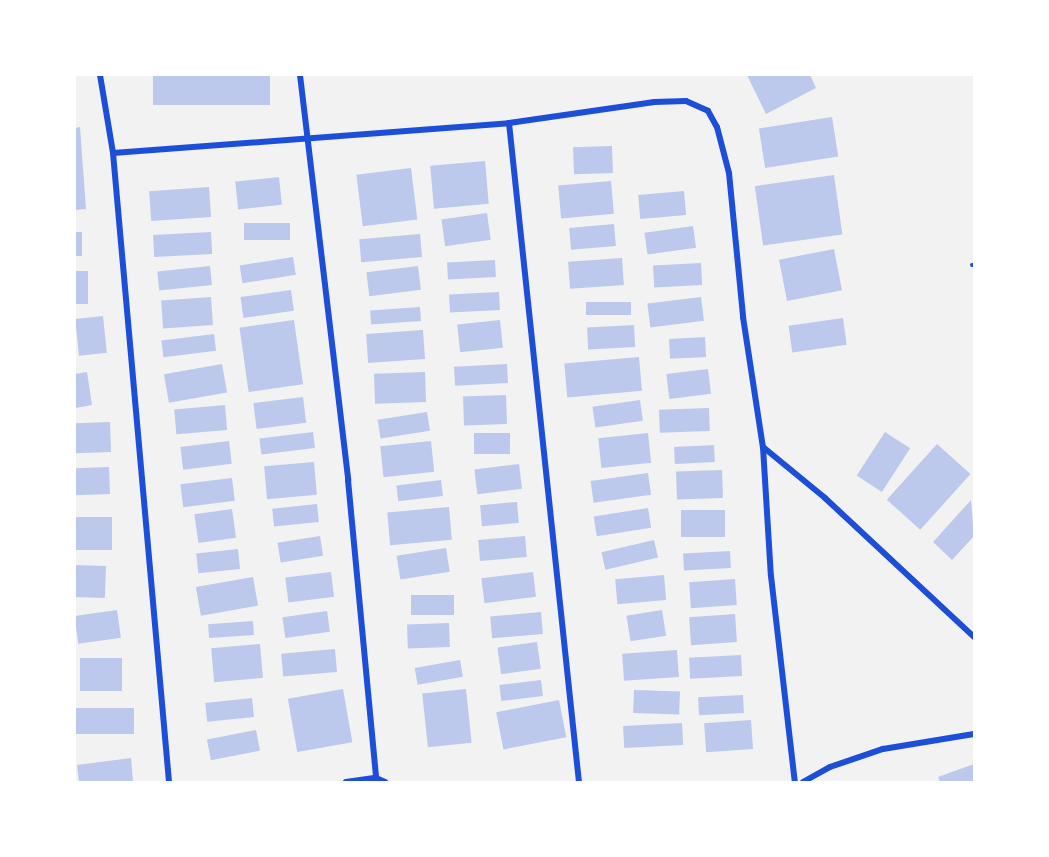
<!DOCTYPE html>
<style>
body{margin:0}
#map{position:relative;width:1049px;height:857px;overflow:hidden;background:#f2f2f2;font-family:Mulish,sans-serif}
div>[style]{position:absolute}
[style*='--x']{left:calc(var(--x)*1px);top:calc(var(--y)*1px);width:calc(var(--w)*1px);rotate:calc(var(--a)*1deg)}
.building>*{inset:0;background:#bdc9ec;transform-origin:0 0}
.service>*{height:4.5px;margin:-2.25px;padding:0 2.25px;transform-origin:2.25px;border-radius:2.25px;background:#1d4ed8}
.minor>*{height:6px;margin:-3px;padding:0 3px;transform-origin:3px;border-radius:3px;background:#1d4ed8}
span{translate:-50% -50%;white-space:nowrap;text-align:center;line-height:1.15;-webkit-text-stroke:4.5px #fff;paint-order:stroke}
.frame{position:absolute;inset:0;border:76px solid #fff;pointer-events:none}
</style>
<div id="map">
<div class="building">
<div style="left:153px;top:75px;width:117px;height:30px"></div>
<div style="clip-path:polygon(747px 75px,810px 75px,816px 88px,766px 114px)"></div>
<div style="left:832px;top:117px;width:40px;height:74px;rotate:81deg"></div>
<div style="clip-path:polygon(80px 127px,86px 209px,75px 210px,75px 128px)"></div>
<div style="left:612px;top:146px;width:27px;height:39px;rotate:88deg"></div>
<div style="left:485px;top:161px;width:43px;height:55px;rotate:85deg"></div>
<div style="left:411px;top:168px;width:52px;height:55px;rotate:83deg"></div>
<div style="left:834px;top:175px;width:60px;height:80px;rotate:82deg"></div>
<div style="left:279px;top:177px;width:28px;height:44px;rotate:84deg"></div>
<div style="left:611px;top:181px;width:33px;height:53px;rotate:85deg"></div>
<div style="left:209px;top:187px;width:30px;height:60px;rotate:86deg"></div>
<div style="left:684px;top:191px;width:24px;height:46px;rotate:85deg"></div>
<div style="left:487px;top:213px;width:27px;height:46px;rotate:82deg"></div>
<div style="left:244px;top:223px;width:46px;height:17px"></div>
<div style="left:614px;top:224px;width:22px;height:45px;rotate:85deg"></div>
<div style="left:693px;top:226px;width:22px;height:49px;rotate:82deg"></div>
<div style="left:75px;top:232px;width:7px;height:24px"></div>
<div style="left:211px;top:232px;width:22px;height:58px;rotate:87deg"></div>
<div style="left:420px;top:234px;width:23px;height:61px;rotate:85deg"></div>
<div style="left:834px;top:249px;width:42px;height:56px;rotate:79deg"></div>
<div style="left:293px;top:257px;width:18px;height:54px;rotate:81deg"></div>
<div style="left:622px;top:258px;width:27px;height:54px;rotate:86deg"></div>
<div style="left:495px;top:260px;width:17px;height:48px;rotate:87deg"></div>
<div style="left:701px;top:263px;width:22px;height:48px;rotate:87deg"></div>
<div style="left:210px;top:266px;width:19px;height:53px;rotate:84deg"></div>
<div style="left:418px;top:266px;width:24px;height:52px;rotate:83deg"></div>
<div style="left:75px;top:271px;width:13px;height:33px"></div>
<div style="left:291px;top:290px;width:21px;height:51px;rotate:82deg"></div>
<div style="left:499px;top:292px;width:18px;height:50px;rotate:87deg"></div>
<div style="left:211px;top:297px;width:28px;height:50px;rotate:86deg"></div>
<div style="left:701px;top:297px;width:24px;height:54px;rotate:83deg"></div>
<div style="left:631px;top:302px;width:13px;height:45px;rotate:90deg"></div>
<div style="left:420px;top:307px;width:14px;height:50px;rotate:86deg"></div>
<div style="left:103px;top:316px;width:37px;height:28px;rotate:84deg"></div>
<div style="left:843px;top:318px;width:27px;height:55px;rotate:82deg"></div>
<div style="left:294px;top:320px;width:65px;height:55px;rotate:82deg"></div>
<div style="left:500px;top:320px;width:28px;height:43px;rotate:84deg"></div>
<div style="left:634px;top:325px;width:22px;height:47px;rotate:87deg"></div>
<div style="left:423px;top:330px;width:29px;height:57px;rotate:86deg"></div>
<div style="left:214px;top:334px;width:17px;height:53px;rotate:83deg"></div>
<div style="left:705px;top:337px;width:20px;height:36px;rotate:87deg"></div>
<div style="left:639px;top:357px;width:34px;height:75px;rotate:85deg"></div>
<div style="left:222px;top:364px;width:29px;height:59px;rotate:80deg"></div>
<div style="left:507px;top:364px;width:19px;height:53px;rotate:87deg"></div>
<div style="left:708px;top:369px;width:25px;height:42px;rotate:83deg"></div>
<div style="clip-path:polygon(87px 372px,92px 405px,75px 408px,75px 374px)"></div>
<div style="left:425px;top:372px;width:30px;height:51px;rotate:88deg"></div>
<div style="left:506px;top:395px;width:29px;height:43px;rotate:88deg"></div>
<div style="left:303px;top:397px;width:26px;height:50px;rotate:83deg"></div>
<div style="left:640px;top:400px;width:21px;height:48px;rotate:82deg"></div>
<div style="left:225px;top:405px;width:25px;height:51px;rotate:85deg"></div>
<div style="left:709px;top:408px;width:23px;height:50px;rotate:88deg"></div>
<div style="left:427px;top:412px;width:19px;height:50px;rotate:81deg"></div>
<div style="left:110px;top:422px;width:30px;height:35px;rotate:88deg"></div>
<div style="left:313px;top:432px;width:16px;height:54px;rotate:83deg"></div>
<div style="left:885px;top:432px;width:30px;height:52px;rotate:33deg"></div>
<div style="left:510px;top:433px;width:21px;height:36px;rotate:90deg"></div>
<div style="left:648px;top:433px;width:30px;height:50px;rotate:84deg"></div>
<div style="left:229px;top:441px;width:23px;height:49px;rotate:83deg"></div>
<div style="left:431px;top:441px;width:31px;height:51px;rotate:84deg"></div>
<div style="left:937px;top:444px;width:45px;height:75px;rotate:42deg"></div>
<div style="left:714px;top:445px;width:17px;height:40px;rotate:87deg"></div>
<div style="left:314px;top:462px;width:33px;height:50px;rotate:85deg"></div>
<div style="left:519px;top:464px;width:25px;height:45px;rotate:83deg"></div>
<div style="left:109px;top:467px;width:27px;height:34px;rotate:88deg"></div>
<div style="left:722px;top:470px;width:28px;height:46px;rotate:88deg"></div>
<div style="left:648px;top:473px;width:22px;height:58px;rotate:82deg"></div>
<div style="left:232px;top:478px;width:23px;height:52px;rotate:83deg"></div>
<div style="left:441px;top:480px;width:16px;height:45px;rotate:83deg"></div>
<div style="clip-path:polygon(971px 500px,974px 536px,952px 560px,933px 542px)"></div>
<div style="left:517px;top:502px;width:21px;height:37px;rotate:85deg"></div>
<div style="left:317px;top:504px;width:18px;height:45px;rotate:84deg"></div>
<div style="left:449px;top:507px;width:33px;height:62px;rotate:85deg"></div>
<div style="left:648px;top:508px;width:20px;height:55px;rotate:81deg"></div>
<div style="left:232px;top:509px;width:29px;height:38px;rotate:82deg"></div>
<div style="left:725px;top:510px;width:27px;height:44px;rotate:90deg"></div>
<div style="left:75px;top:517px;width:37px;height:33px"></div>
<div style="left:320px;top:536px;width:20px;height:43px;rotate:81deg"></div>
<div style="left:525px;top:536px;width:21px;height:47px;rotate:85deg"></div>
<div style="left:654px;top:540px;width:18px;height:54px;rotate:77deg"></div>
<div style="left:446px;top:548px;width:24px;height:50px;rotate:81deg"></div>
<div style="left:238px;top:549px;width:20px;height:42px;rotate:84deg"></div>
<div style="left:730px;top:551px;width:17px;height:47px;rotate:87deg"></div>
<div style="left:75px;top:565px;width:31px;height:32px;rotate:2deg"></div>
<div style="left:331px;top:572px;width:25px;height:46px;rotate:83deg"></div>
<div style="left:533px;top:572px;width:25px;height:52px;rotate:83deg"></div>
<div style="left:664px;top:575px;width:25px;height:49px;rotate:85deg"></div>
<div style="left:253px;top:577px;width:29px;height:58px;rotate:80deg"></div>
<div style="left:735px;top:579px;width:26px;height:46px;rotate:86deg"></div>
<div style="left:454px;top:595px;width:20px;height:43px;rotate:90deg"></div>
<div style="left:117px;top:610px;width:28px;height:43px;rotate:82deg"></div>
<div style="left:662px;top:610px;width:26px;height:36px;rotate:81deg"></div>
<div style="left:327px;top:611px;width:21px;height:45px;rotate:82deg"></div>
<div style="left:541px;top:612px;width:22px;height:51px;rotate:85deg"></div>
<div style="left:735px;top:614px;width:28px;height:46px;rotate:86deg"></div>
<div style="left:253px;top:621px;width:14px;height:45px;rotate:86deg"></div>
<div style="left:449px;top:623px;width:24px;height:42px;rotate:88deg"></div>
<div style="left:537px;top:642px;width:27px;height:40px;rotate:82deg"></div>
<div style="left:260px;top:644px;width:34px;height:49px;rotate:85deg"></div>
<div style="left:335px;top:649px;width:23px;height:54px;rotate:85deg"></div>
<div style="left:677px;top:650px;width:27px;height:55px;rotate:86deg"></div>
<div style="left:741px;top:655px;width:21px;height:52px;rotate:87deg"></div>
<div style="left:80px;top:658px;width:42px;height:33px"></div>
<div style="left:460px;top:660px;width:17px;height:46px;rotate:80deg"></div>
<div style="left:541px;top:680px;width:16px;height:42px;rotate:83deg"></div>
<div style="left:343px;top:689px;width:54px;height:56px;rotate:80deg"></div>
<div style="left:466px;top:689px;width:54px;height:44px;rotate:84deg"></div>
<div style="left:634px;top:690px;width:46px;height:23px;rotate:2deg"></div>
<div style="left:743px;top:695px;width:18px;height:45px;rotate:87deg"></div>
<div style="left:252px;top:698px;width:19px;height:47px;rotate:84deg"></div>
<div style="left:559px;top:700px;width:38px;height:64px;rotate:79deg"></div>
<div style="left:134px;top:708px;width:26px;height:59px;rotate:90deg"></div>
<div style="left:751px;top:720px;width:29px;height:47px;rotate:86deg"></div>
<div style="left:682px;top:723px;width:22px;height:59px;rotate:87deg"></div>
<div style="left:256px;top:730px;width:21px;height:50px;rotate:79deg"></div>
<div style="clip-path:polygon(131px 758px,133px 782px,79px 782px,77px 765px)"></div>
<div style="clip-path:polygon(974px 764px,974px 782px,940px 782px,938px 777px)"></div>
</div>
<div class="service">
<div style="--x:972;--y:265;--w:2;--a:0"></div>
</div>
<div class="minor">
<div style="--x:100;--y:75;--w:79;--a:80.5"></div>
<div style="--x:113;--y:153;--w:631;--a:84.91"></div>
<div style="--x:300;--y:75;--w:408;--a:83.2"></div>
<div style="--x:348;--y:480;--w:299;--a:84.6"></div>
<div style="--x:509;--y:123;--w:663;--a:83.94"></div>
<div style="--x:113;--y:153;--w:397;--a:-4.3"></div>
<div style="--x:509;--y:123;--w:147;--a:-8.2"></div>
<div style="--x:654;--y:102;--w:32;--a:-2"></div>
<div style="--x:686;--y:101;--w:24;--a:24"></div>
<div style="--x:708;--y:111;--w:18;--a:61"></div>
<div style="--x:717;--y:127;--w:48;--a:75.4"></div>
<div style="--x:729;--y:173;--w:145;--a:84.4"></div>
<div style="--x:743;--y:317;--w:132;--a:81.3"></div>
<div style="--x:763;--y:447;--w:129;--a:86.5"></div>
<div style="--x:771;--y:576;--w:207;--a:83.4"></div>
<div style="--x:763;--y:447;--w:80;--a:39.4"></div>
<div style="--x:825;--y:498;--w:204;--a:43"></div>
<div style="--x:346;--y:782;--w:30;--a:-8"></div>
<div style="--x:376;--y:778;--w:10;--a:24"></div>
<div style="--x:803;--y:782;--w:31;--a:-29"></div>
<div style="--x:830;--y:767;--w:56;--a:-18.8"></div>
<div style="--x:883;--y:749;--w:92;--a:-9.4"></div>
</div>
<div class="frame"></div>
</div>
